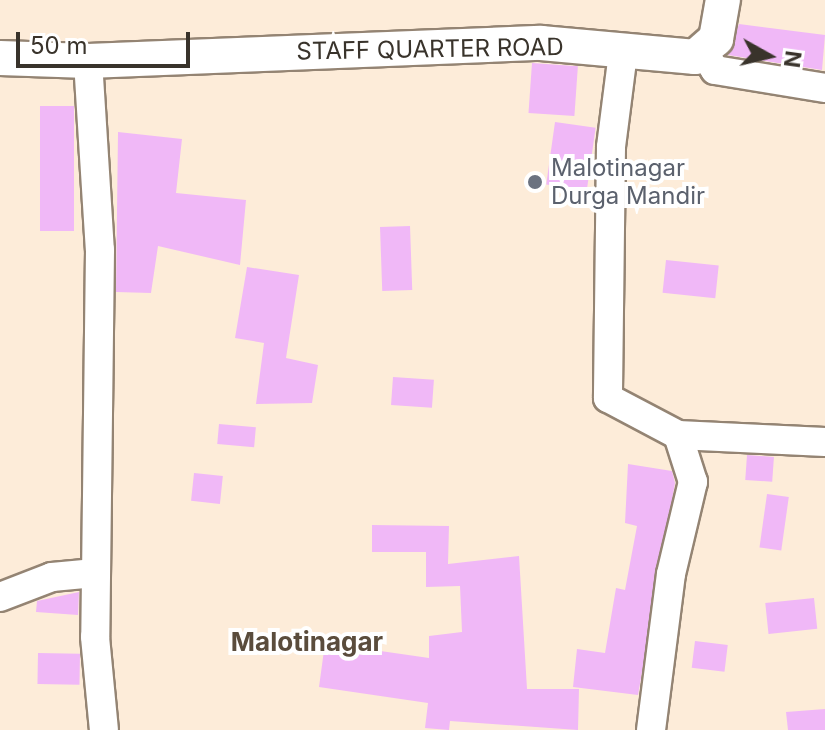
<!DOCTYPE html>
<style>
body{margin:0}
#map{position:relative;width:825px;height:730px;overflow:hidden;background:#fdecd9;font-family:Inter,sans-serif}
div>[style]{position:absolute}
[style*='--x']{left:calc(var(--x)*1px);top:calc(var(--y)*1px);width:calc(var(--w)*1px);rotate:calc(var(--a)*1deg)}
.building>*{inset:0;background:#f0b8f7;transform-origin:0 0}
.roads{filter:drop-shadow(2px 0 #948473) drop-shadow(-2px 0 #948473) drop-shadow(0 2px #948473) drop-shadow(0 -2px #948473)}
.minor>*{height:28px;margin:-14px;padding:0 14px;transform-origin:14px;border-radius:14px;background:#fff}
.tertiary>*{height:34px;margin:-17px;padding:0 17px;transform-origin:17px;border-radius:17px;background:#fff}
.dots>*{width:22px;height:22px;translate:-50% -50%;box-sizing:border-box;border:4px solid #fff;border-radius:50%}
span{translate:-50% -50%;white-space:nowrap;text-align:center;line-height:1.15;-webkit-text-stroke:8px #fff;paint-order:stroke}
.street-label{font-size:24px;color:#39332b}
.worship-label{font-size:24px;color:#5b616d}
.left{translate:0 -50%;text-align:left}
.neighbourhood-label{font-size:26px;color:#5a4c3c;font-weight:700}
.north{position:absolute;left:729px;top:16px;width:80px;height:80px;-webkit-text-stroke:6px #fff;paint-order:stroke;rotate:98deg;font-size:22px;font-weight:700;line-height:32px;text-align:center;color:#39332b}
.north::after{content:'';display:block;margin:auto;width:28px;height:36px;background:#39332b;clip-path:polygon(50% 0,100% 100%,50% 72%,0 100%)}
.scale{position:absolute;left:16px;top:32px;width:174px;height:36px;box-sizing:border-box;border:4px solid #39332b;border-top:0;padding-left:10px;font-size:24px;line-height:28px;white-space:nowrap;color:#39332b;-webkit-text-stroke:6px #fff;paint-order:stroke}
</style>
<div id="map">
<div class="building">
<div style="clip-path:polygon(739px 24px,825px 35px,822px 70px,728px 55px)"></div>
<div style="left:532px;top:63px;width:46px;height:50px;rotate:4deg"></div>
<div style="left:40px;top:106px;width:34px;height:125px"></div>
<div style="left:555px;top:122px;width:41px;height:63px;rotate:8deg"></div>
<div style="clip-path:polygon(118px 132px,182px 139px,176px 193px,246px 200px,240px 265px,158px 246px,151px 293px,116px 292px)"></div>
<div style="left:410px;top:226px;width:64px;height:30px;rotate:88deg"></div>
<div style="left:666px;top:260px;width:53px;height:33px;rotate:6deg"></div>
<div style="clip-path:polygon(247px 267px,299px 275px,286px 358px,318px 365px,312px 403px,256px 404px,264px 343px,235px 338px)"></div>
<div style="left:393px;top:377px;width:41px;height:28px;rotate:4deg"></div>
<div style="left:219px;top:424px;width:37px;height:20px;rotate:5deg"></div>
<div style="left:747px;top:455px;width:27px;height:25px;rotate:4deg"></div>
<div style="clip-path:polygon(628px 464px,672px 471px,675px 483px,638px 695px,573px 687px,577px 649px,605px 653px,616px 588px,625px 590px,637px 526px,625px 523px)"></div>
<div style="left:194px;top:473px;width:29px;height:28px;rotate:6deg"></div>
<div style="left:767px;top:494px;width:22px;height:54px;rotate:8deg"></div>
<div style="clip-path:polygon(372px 525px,449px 526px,448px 564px,519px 556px,527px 689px,579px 689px,578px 730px,450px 721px,449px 730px,425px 728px,428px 703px,319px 687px,325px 643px,429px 658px,429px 636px,462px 632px,460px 586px,426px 587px,426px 552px,372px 552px)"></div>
<div style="clip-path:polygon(79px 592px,78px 615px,36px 612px,37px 601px)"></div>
<div style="left:814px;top:598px;width:31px;height:49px;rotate:84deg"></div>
<div style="left:695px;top:641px;width:33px;height:27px;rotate:7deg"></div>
<div style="left:38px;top:653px;width:42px;height:31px;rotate:1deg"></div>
<div style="clip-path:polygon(825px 709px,825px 730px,788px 730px,786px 712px)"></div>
</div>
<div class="roads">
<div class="minor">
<div style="--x:623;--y:53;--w:95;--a:97.3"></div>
<div style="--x:611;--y:147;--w:251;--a:90.7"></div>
<div style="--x:608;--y:398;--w:79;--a:27.9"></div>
<div style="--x:678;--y:435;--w:147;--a:2.7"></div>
<div style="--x:704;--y:53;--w:20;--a:57"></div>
<div style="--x:715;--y:70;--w:111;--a:9.3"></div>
<div style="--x:88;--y:61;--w:189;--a:86.4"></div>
<div style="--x:100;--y:250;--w:387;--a:90.7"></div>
<div style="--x:95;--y:637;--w:93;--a:84.5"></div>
<div style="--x:0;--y:597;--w:56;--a:-21"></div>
<div style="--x:52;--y:577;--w:43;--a:-5.3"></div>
<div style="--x:651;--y:730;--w:157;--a:-82.7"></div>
<div style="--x:671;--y:574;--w:95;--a:-76.6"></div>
<div style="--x:693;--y:482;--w:49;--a:-107.7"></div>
</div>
<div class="tertiary">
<div style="--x:0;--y:58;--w:88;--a:2"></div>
<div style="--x:88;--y:61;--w:453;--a:-2.3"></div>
<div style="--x:541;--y:43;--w:155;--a:5.2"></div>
<div style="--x:695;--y:57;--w:28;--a:-41"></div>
<div style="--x:716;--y:39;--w:40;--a:-80"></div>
</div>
</div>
<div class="dots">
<div style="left:535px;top:182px;background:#6b7280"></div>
</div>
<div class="street-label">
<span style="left:430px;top:49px;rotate:-1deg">STAFF QUARTER ROAD</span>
</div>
<div class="worship-label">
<span class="left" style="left:551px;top:182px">Malotinagar<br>Durga Mandir</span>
</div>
<div class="neighbourhood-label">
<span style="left:307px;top:642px">Malotinagar</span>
</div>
<div class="north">N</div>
<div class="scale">50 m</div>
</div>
